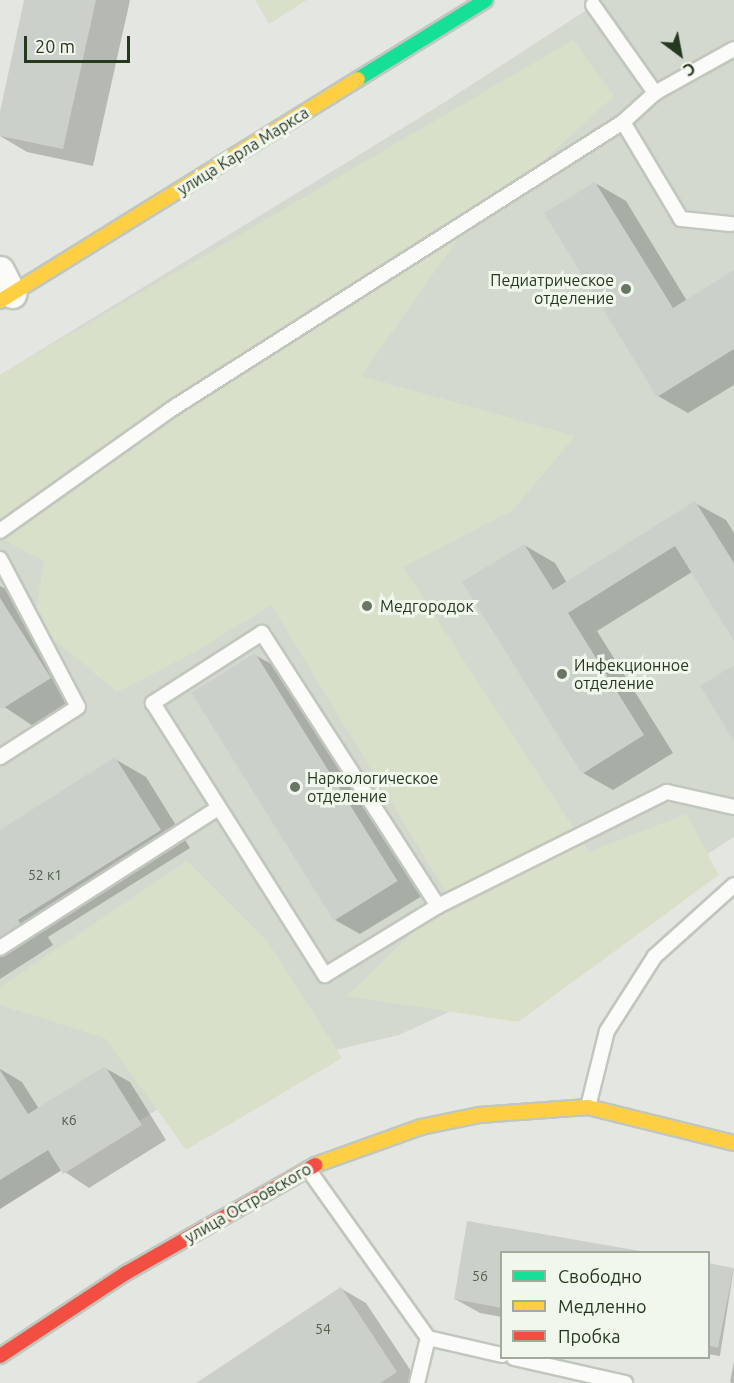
<!DOCTYPE html>
<meta charset="utf-8">
<style>
body{margin:0}
#map{position:relative;width:734px;height:1383px;overflow:hidden;background:#e4e7e1;font-family:Ubuntu,sans-serif}
div>[style]{position:absolute}
[style*='--x']{left:calc(var(--x)*1px);top:calc(var(--y)*1px);width:calc(var(--w)*1px);rotate:calc(var(--a)*1deg)}
.built>*{inset:0;background:#d3d9cf}
.green>*{inset:0;background:#d9e0ca}
.shadow>*{inset:0;background:#0003;transform-origin:0 0}
.building>*{inset:0;background:#ccd0ca;transform-origin:0 0}
.roads{filter:drop-shadow(2px 0 #c1c7bd) drop-shadow(-2px 0 #c1c7bd) drop-shadow(0 2px #c1c7bd) drop-shadow(0 -2px #c1c7bd)}
.lane>*{height:14px;margin:-7px;padding:0 7px;transform-origin:7px;border-radius:7px;background:#fbfbfa}
.street>*{height:27px;margin:-13.5px;padding:0 13.5px;transform-origin:13.5px;border-radius:13.5px;background:#fbfbfa}
.fast>*{height:14px;margin:-7px;padding:0 7px;transform-origin:7px;border-radius:7px;background:#16e098}
.slow>*{height:14px;margin:-7px;padding:0 7px;transform-origin:7px;border-radius:7px;background:#ffcf43}
.jam>*{height:14px;margin:-7px;padding:0 7px;transform-origin:7px;border-radius:7px;background:#f24e42}
.dots>*{width:16px;height:16px;translate:-50% -50%;box-sizing:border-box;border:3px solid #f2f7ee;border-radius:50%}
span{translate:-50% -50%;white-space:nowrap;text-align:center;line-height:1.15;-webkit-text-stroke:6px #f2f7ee;paint-order:stroke}
.number-label{font-size:14px;color:#50604b}
.number-label span{-webkit-text-stroke-width:0}
.street-label{font-size:16px;color:#263920}
.poi-label{font-size:16px;color:#263920}
.right{translate:-100% -50%;text-align:right}
.left{translate:0 -50%;text-align:left}
.legend{position:absolute;left:500px;top:1251px;width:210px;height:108px;box-sizing:border-box;background:#f2f7ee;border:2px solid #a0ab9c;margin:0;padding:8px 10px;list-style:none;font-size:18px;color:#263920}
.legend li{display:flex;align-items:center;gap:12px;height:30px}
.legend b{width:30px;border:2px solid #a0ab9c}
.north{position:absolute;left:650px;top:24px;width:60px;height:60px;-webkit-text-stroke:4px #f2f7ee;paint-order:stroke;rotate:148deg;font-size:16px;font-weight:700;line-height:24px;text-align:center;color:#263920}
.north::after{content:'';display:block;margin:auto;width:21px;height:27px;background:#263920;clip-path:polygon(50% 0,100% 100%,50% 72%,0 100%)}
.scale{position:absolute;left:24px;top:36px;width:106px;height:27px;box-sizing:border-box;border:3px solid #263920;border-top:0;padding-left:8px;font-size:18px;line-height:21px;white-space:nowrap;color:#263920;-webkit-text-stroke:4px #f2f7ee;paint-order:stroke}
</style>
<div id="map">
<div class="built">
<div style="clip-path:polygon(602px 0,734px 0,734px 837px,501px 988px,399px 1035px,201px 1082px,0 1209px,0 375px,437px 107px)"></div>
</div>
<div class="green">
<div style="clip-path:polygon(255px 0,307px 0,269px 24px)"></div>
<div style="clip-path:polygon(573px 40px,614px 96px,459px 237px,361px 376px,575px 436px,513px 510px,403px 567px,589px 852px,686px 814px,719px 875px,518px 1022px,347px 996px,449px 897px,271px 605px,193px 653px,117px 692px,34px 623px,44px 561px,0 538px,0 375px)"></div>
<div style="clip-path:polygon(187px 861px,268px 942px,342px 1058px,186px 1150px,105px 1038px,0 1005px,0 987px)"></div>
</div>
<div class="shadow">
<div style="clip-path:polygon(26px 0,130px 0,93px 166px,27px 152px,0 136px,0 119px)"></div>
<div style="clip-path:polygon(595px 183px,626px 201px,687px 301px,734px 272px,734px 385px,688px 413px,658px 396px)"></div>
<div style="clip-path:polygon(695px 503px,726px 520px,734px 533px,734px 638px,692px 572px,597px 631px,673px 753px,613px 790px,583px 773px,524px 545px,555px 563px,567px 583px)"></div>
<div style="clip-path:polygon(0 586px,17px 595px,80px 696px,33px 726px,0 704px)"></div>
<div style="clip-path:polygon(255px 655px,280px 669px,422px 896px,360px 934px,335px 920px)"></div>
<div style="clip-path:polygon(115px 759px,146px 777px,190px 848px,48px 937px,53px 945px,0 979px,0 832px)"></div>
<div style="clip-path:polygon(105px 1068px,130px 1082px,166px 1140px,89px 1188px,62px 1170px,0 1209px,0 1069px,22px 1082px,39px 1109px)"></div>
<div style="clip-path:polygon(469px 1223px,638px 1252px,502px 1252px,502px 1317px,480px 1313px,455px 1299px)"></div>
<div style="left:708px;top:1265px;width:26px;height:88px;rotate:9deg"></div>
<div style="clip-path:polygon(342px 1289px,366px 1303px,419px 1383px,199px 1383px)"></div>
<div style="clip-path:polygon(734px 1361px,734px 1383px,732px 1383px,730px 1382px)"></div>
</div>
<div class="building">
<div style="clip-path:polygon(24px 0,96px 0,63px 149px,0 136px,0 112px)"></div>
<div style="clip-path:polygon(595px 182px,673px 308px,734px 270px,734px 349px,657px 397px,544px 213px)"></div>
<div style="clip-path:polygon(695px 501px,734px 563px,734px 641px,675px 546px,568px 613px,644px 735px,582px 774px,462px 582px,524px 544px,553px 590px)"></div>
<div style="clip-path:polygon(0 598px,51px 678px,2px 709px,0 707px)"></div>
<div style="left:255px;top:653px;width:269px;height:75px;rotate:58deg"></div>
<div style="clip-path:polygon(734px 665px,734px 741px,700px 686px)"></div>
<div style="clip-path:polygon(115px 757px,161px 830px,18px 920px,23px 928px,0 942px,0 830px)"></div>
<div style="clip-path:polygon(105px 1066px,142px 1125px,63px 1174px,48px 1150px,0 1180px,0 1070px,28px 1114px)"></div>
<div style="clip-path:polygon(467px 1221px,640px 1251px,639px 1252px,502px 1252px,502px 1308px,454px 1299px)"></div>
<div style="left:708px;top:1263px;width:26px;height:81px;rotate:11deg"></div>
<div style="clip-path:polygon(341px 1287px,397px 1372px,380px 1383px,196px 1383px)"></div>
</div>
<div class="roads">
<div class="lane">
<div style="--x:593;--y:5;--w:108;--a:54.8"></div>
<div style="--x:623;--y:122;--w:113;--a:59.1"></div>
<div style="--x:681;--y:219;--w:50;--a:5.7"></div>
<div style="--x:0;--y:531;--w:209;--a:-35.4"></div>
<div style="--x:170;--y:410;--w:537;--a:-32.45"></div>
<div style="--x:623;--y:122;--w:43;--a:-42.2"></div>
<div style="--x:655;--y:93;--w:90;--a:-29.1"></div>
<div style="--x:0;--y:559;--w:167;--a:62.2"></div>
<div style="--x:78;--y:707;--w:93;--a:147.3"></div>
<div style="--x:438;--y:906;--w:325;--a:-122.8"></div>
<div style="--x:262;--y:633;--w:130;--a:147.3"></div>
<div style="--x:153;--y:703;--w:322;--a:57.7"></div>
<div style="--x:325;--y:975;--w:132;--a:-31.4"></div>
<div style="--x:438;--y:906;--w:256;--a:-26.5"></div>
<div style="--x:667;--y:792;--w:69;--a:12.6"></div>
<div style="--x:0;--y:948;--w:259;--a:-32.7"></div>
<div style="--x:588;--y:1107;--w:78;--a:-76"></div>
<div style="--x:607;--y:1031;--w:89;--a:-57.4"></div>
<div style="--x:655;--y:956;--w:106;--a:-41.9"></div>
<div style="--x:308;--y:1169;--w:207;--a:54.6"></div>
<div style="--x:428;--y:1338;--w:76;--a:12.9"></div>
<div style="--x:514;--y:1358;--w:114;--a:12.7"></div>
<div style="--x:417;--y:1383;--w:46;--a:-76.3"></div>
</div>
<div class="street">
<div style="--x:0;--y:270;--w:27;--a:63"></div>
</div>
<div class="fast">
<div style="--x:358;--y:79;--w:150;--a:-31.7"></div>
</div>
<div class="slow">
<div style="--x:0;--y:301;--w:421;--a:-31.8"></div>
<div style="--x:315;--y:1165;--w:113;--a:-19.7"></div>
<div style="--x:421;--y:1127;--w:59;--a:-11.7"></div>
<div style="--x:479;--y:1115;--w:109;--a:-4.2"></div>
<div style="--x:588;--y:1107;--w:150;--a:13.9"></div>
</div>
<div class="jam">
<div style="--x:0;--y:1356;--w:151;--a:-33.4"></div>
<div style="--x:126;--y:1273;--w:218;--a:-29.7"></div>
</div>
</div>
<div class="dots">
<div style="left:626px;top:289px;background:#687664"></div>
<div style="left:367px;top:606px;background:#687664"></div>
<div style="left:562px;top:674px;background:#687664"></div>
<div style="left:295px;top:787px;background:#687664"></div>
</div>
<div class="number-label">
<span style="left:45px;top:875px">52 к1</span>
<span style="left:69px;top:1120px">к6</span>
<span style="left:480px;top:1276px">56</span>
<span style="left:323px;top:1329px">54</span>
</div>
<div class="street-label">
<span style="left:243px;top:151px;rotate:-32deg">улица Карла Маркса</span>
<span style="left:248px;top:1203px;rotate:-30deg">улица Островского</span>
</div>
<div class="poi-label">
<span class="right" style="left:614px;top:289px">Педиатрическое<br>отделение</span>
<span class="left" style="left:380px;top:606px">Медгородок</span>
<span class="left" style="left:574px;top:674px">Инфекционное<br>отделение</span>
<span class="left" style="left:307px;top:787px">Наркологическое<br>отделение</span>
</div>
<ul class="legend">
<li><b style="height:8px;background:#16e098"></b>Свободно</li>
<li><b style="height:8px;background:#ffcf43"></b>Медленно</li>
<li><b style="height:8px;background:#f24e42"></b>Пробка</li>
</ul>
<div class="north">С</div>
<div class="scale">20 m</div>
</div>
